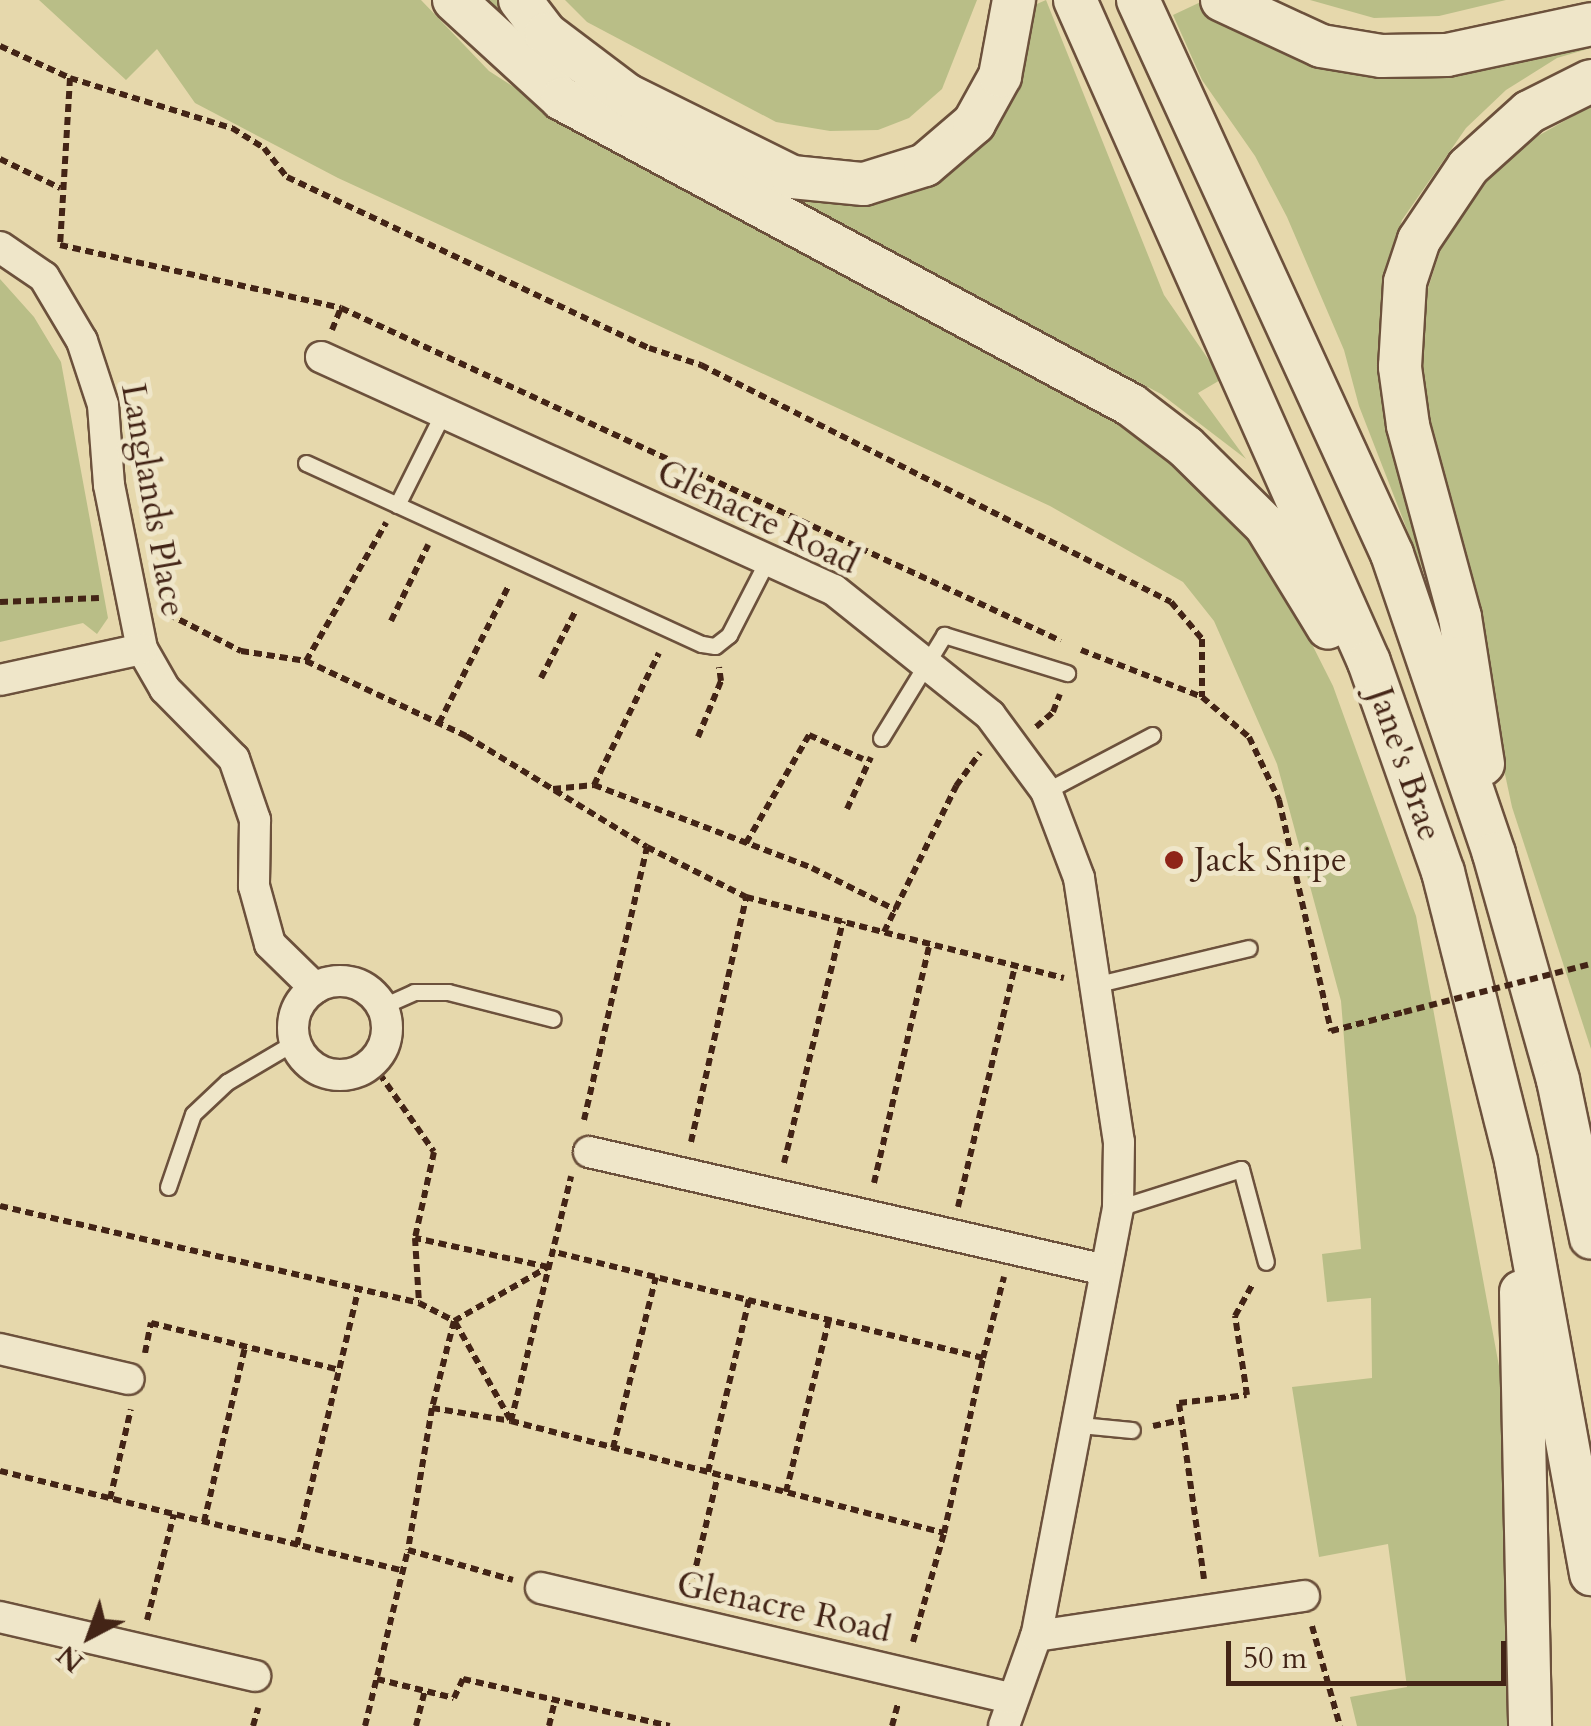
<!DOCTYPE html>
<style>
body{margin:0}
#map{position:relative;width:1591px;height:1726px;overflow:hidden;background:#e6d8ac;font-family:Cardo,serif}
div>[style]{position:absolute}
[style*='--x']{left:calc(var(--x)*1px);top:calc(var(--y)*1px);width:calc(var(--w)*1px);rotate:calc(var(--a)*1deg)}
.green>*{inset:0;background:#b9be87}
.path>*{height:6px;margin-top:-3px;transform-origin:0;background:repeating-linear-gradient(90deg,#432416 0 8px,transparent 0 13px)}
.roads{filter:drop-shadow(2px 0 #6c513c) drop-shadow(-2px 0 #6c513c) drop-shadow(0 2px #6c513c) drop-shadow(0 -2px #6c513c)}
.lane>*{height:15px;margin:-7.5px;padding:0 7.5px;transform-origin:7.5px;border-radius:7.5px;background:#efe6c9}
.street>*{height:30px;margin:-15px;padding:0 15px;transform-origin:15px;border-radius:15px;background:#efe6c9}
.street>.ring{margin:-15px;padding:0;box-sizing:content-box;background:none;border:30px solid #efe6c9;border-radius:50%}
.secondary>*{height:42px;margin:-21px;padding:0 21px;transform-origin:21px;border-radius:21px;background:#efe6c9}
.path-bridge>*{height:6px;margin-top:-3px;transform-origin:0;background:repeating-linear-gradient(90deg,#432416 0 8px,transparent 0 13px)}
.dots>*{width:28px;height:28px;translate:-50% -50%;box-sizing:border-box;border:5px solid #efe6c9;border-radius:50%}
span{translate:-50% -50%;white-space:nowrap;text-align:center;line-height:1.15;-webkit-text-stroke:10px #efe6c9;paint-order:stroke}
.street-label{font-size:35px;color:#432416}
.poi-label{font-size:35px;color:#432416}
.left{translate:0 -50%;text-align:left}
.north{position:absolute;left:40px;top:1586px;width:100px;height:100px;-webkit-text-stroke:8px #efe6c9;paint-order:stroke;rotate:221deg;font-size:28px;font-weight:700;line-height:40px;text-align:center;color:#432416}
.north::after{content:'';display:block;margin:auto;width:35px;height:45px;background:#432416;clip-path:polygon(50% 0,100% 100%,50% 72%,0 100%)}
.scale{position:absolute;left:1226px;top:1641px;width:280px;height:45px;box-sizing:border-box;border:5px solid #432416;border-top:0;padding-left:12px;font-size:30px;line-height:35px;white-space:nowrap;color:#432416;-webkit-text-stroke:8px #efe6c9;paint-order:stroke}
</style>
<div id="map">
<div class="green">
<div style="clip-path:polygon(39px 0,421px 0,489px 71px,587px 134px,1062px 382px,1169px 459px,1261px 543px,1333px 686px,1416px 916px,1508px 1415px,1514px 1726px,1357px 1726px,1350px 1697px,1407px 1687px,1388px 1544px,1319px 1557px,1292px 1387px,1372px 1378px,1371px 1298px,1327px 1302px,1322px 1254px,1361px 1249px,1341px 1001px,1277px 764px,1214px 621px,1183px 582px,1050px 506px,338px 178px,195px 103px,157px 49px,126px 80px)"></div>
<div style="clip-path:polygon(482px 0,503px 0,786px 178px,948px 151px,1023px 10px,1046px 0,1164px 295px,1222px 379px,1198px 393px,1246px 459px,1161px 394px,582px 88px)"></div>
<div style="clip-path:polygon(565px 0,977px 0,942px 89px,909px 118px,878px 130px,830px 131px,776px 122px,587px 22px)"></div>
<div style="clip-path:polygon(1205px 0,1273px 39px,1591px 35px,1591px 48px,1557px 58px,1506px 90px,1466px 128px,1402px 220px,1384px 281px,1380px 357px,1434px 599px,1359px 406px,1344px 350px,1287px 217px,1255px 156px,1202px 80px,1173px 15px)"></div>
<div style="clip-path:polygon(1310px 0,1506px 0,1439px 16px,1374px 18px)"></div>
<div style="clip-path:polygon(1591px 106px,1591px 1049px,1512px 807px,1420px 377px,1424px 301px,1443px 242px,1474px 192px,1511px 151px)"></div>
<div style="clip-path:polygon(0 279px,34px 317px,61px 362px,108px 618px,97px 634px,83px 623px,0 642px)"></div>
</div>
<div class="path">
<div style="--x:0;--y:46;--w:77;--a:24.6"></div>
<div style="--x:70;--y:78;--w:167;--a:93.4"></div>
<div style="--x:60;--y:245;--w:288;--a:12.6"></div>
<div style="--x:341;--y:308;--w:793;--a:24.82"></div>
<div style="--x:70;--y:78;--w:170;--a:17.2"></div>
<div style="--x:232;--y:128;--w:38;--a:32"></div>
<div style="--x:264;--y:148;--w:37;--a:52"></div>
<div style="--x:287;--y:177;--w:400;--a:25.3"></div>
<div style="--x:649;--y:348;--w:55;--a:18.1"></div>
<div style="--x:701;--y:365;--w:526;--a:26.76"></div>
<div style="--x:1171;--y:602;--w:48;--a:50"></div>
<div style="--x:1202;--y:639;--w:58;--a:90"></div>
<div style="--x:0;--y:159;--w:67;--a:25.8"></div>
<div style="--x:332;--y:330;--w:24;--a:-68"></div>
<div style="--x:0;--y:602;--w:99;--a:-2.3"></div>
<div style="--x:168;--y:614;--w:82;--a:26.9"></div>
<div style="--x:241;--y:651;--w:66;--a:8.7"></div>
<div style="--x:306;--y:661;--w:160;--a:-59.9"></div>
<div style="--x:391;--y:621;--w:85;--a:-64"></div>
<div style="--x:1081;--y:650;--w:130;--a:21.2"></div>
<div style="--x:1202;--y:697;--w:62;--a:40.4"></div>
<div style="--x:1249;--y:737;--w:70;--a:64.5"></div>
<div style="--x:1279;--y:800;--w:237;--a:77.3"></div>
<div style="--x:1331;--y:1031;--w:75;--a:-14.6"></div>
<div style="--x:306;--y:661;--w:177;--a:25.1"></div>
<div style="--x:466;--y:736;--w:212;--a:31.5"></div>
<div style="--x:647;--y:847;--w:111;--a:26.8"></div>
<div style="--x:746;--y:897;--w:328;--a:14.3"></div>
<div style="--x:541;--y:678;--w:74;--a:-62.7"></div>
<div style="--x:439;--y:723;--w:155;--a:-63.1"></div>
<div style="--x:1036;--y:727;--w:23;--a:-41"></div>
<div style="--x:1053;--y:712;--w:19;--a:-69"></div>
<div style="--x:698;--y:737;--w:61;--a:-67.7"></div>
<div style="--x:721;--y:681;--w:14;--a:-98"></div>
<div style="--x:594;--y:785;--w:147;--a:-63.8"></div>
<div style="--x:553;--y:789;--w:41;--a:-5.6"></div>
<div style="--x:594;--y:785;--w:233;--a:20.8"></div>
<div style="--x:812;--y:868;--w:94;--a:26.6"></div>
<div style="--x:847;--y:809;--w:57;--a:-65.2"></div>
<div style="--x:746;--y:843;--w:125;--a:-59.7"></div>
<div style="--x:809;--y:735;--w:59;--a:24"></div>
<div style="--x:884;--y:932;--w:163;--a:-63.7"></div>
<div style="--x:956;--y:786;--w:41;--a:-54"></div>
<div style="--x:372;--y:1063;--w:108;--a:55.1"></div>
<div style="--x:434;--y:1152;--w:88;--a:102.5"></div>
<div style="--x:584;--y:1120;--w:280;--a:-77"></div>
<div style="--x:691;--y:1142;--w:251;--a:-77.3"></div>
<div style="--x:784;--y:1163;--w:249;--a:-76.3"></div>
<div style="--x:874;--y:1183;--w:246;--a:-76.9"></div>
<div style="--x:0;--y:1206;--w:430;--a:13"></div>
<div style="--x:419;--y:1303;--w:39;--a:27"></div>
<div style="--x:454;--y:1321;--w:108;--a:-29.9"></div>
<div style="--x:548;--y:1267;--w:136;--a:-167.7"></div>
<div style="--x:415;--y:1238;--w:65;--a:86.5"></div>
<div style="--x:958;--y:1207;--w:248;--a:-76.7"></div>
<div style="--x:454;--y:1321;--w:90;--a:104.2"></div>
<div style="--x:432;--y:1408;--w:80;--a:9.3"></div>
<div style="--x:511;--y:1421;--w:447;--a:14.5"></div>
<div style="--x:944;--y:1533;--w:179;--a:-77.4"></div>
<div style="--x:983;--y:1358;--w:444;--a:-166.1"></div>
<div style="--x:455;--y:1322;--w:114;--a:60.5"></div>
<div style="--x:511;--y:1421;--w:252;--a:-76.2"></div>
<div style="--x:145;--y:1353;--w:31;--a:-79"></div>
<div style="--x:151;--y:1323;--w:194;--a:14"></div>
<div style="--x:983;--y:1358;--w:84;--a:-75.5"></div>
<div style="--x:432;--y:1408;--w:144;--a:99.6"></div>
<div style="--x:408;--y:1550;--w:109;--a:15.9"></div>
<div style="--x:1153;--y:1426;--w:30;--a:-12"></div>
<div style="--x:613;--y:1448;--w:176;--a:-75.9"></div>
<div style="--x:0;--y:1471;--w:415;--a:13.9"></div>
<div style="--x:708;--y:1472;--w:177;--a:-76.6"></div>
<div style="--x:786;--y:1492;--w:177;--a:-76"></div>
<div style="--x:110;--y:1499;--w:92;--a:-76.9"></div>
<div style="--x:204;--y:1522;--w:180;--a:-76.8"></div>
<div style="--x:297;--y:1545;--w:262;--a:-76.5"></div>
<div style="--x:1204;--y:1579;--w:178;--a:-98.1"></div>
<div style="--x:1179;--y:1403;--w:68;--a:-6.7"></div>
<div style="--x:1247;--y:1395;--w:80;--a:-98.6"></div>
<div style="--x:1235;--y:1316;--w:37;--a:-61"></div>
<div style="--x:690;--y:1591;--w:119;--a:-76.4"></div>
<div style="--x:147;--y:1620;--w:109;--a:-75.7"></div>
<div style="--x:1312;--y:1626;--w:104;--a:74.4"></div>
<div style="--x:913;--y:1642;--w:113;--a:-74.1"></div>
<div style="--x:377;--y:1679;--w:79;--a:13.9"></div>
<div style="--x:454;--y:1698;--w:21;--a:-65"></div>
<div style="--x:463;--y:1679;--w:212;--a:12.8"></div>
<div style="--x:253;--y:1726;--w:19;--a:-74"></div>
<div style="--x:365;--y:1726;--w:181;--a:-76.3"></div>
<div style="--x:416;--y:1726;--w:37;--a:-76"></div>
<div style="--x:549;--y:1726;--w:27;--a:-77"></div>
<div style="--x:892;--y:1726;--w:24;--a:-75"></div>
</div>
<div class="roads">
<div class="lane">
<div style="--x:306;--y:463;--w:435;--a:24.6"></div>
<div style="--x:702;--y:644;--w:13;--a:9"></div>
<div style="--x:715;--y:646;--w:18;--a:-38"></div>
<div style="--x:729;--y:635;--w:85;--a:-62.8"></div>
<div style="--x:397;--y:505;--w:105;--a:-63.4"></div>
<div style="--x:881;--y:738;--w:121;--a:-58.5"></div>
<div style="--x:944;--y:635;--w:129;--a:17.2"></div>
<div style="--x:1046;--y:791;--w:120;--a:-27.8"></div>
<div style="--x:1094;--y:985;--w:159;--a:-13.4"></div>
<div style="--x:383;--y:1006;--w:34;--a:-24"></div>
<div style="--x:414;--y:992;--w:34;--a:0"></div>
<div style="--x:448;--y:992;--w:108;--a:14.4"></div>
<div style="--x:168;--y:1187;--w:77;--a:-71.1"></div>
<div style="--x:193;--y:1114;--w:47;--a:-43.3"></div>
<div style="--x:227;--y:1082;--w:79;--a:-30.5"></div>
<div style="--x:1118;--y:1208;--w:129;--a:-17.6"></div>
<div style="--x:1241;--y:1169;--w:96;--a:75"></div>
<div style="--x:1080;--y:1425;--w:52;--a:5.5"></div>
</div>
<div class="street">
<div style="--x:0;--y:247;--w:53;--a:34.3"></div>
<div style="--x:44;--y:277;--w:74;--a:59.3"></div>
<div style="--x:82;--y:341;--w:67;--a:71.8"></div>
<div style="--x:103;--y:405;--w:80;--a:85.7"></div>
<div style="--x:109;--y:485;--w:167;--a:78.6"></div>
<div style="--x:142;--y:649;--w:46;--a:60.1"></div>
<div style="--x:165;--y:689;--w:98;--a:45.4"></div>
<div style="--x:234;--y:759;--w:65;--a:71"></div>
<div style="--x:255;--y:820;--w:66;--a:90.9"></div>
<div style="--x:254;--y:886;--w:60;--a:74.6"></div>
<div style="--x:270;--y:944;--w:63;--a:44.4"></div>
<div style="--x:321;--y:357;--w:563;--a:24.43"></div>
<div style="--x:834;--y:590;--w:200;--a:38.7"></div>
<div style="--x:990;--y:715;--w:94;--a:53.6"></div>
<div style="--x:1046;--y:791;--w:93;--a:69.2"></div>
<div style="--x:1079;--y:878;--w:267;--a:81.4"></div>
<div style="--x:1119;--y:1142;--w:66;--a:90.9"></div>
<div style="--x:1118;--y:1208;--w:436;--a:100.8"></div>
<div style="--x:1036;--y:1636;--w:96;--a:109.6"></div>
<div style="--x:0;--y:680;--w:145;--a:-12.3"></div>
<div class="ring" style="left:293px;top:981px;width:64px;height:64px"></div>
<div style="--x:589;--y:1152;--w:525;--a:12.87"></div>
<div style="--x:0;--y:1349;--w:132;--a:13.1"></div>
<div style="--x:541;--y:1588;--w:481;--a:13.2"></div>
<div style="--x:0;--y:1617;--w:262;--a:13"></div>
<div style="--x:1036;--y:1636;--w:271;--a:-8.5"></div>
</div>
<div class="secondary">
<div style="--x:454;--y:0;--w:147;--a:42.5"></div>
<div style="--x:562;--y:99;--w:646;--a:28.27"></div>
<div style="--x:1131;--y:405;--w:69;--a:37.4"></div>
<div style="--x:1186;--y:447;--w:112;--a:44.6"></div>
<div style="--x:1266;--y:526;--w:119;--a:58.5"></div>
<div style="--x:520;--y:0;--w:43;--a:52.6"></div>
<div style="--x:546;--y:34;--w:101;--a:37"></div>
<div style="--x:627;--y:95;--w:184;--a:26.4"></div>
<div style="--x:792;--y:177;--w:72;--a:5.6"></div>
<div style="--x:864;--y:184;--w:64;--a:-17.3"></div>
<div style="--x:925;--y:165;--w:65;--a:-40.6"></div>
<div style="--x:974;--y:123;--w:54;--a:-61"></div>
<div style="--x:1000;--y:76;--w:77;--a:-79.6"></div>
<div style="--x:1075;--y:0;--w:724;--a:66.05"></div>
<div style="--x:1369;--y:662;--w:223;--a:70.6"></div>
<div style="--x:1443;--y:872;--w:298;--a:75.8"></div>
<div style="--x:1516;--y:1161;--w:420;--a:79.7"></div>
<div style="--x:1138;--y:0;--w:609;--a:65.37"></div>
<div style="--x:1392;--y:554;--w:317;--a:71.2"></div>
<div style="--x:1494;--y:854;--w:235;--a:74.2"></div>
<div style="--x:1558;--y:1080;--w:161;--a:78.2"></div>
<div style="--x:1222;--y:0;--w:109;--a:24.9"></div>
<div style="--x:1321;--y:46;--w:61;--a:9.5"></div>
<div style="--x:1381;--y:56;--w:66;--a:-0.9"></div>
<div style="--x:1447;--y:55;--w:147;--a:-12.1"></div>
<div style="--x:1483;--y:764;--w:149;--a:-98.9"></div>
<div style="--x:1460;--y:617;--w:199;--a:-105.2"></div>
<div style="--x:1408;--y:425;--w:59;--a:-97.9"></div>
<div style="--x:1400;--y:367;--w:85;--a:-86.6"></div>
<div style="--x:1405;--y:282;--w:44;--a:-71.6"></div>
<div style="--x:1419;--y:240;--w:88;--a:-56.1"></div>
<div style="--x:1468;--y:167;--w:82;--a:-42"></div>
<div style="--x:1529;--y:112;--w:69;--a:-26.6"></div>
<div style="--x:1521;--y:1292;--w:434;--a:88.8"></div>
</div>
</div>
<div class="path-bridge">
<div style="--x:1404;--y:1012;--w:193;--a:-14.4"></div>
</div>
<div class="dots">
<div style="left:1174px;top:860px;background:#8f2418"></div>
</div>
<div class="street-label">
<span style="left:153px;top:500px;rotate:80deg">Langlands Place</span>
<span style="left:758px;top:517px;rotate:26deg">Glenacre Road</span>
<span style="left:1405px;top:764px;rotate:71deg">Jane's Brae</span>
<span style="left:784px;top:1607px;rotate:13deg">Glenacre Road</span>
</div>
<div class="poi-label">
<span class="left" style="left:1194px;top:860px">Jack Snipe</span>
</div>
<div class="north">N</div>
<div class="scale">50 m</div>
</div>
